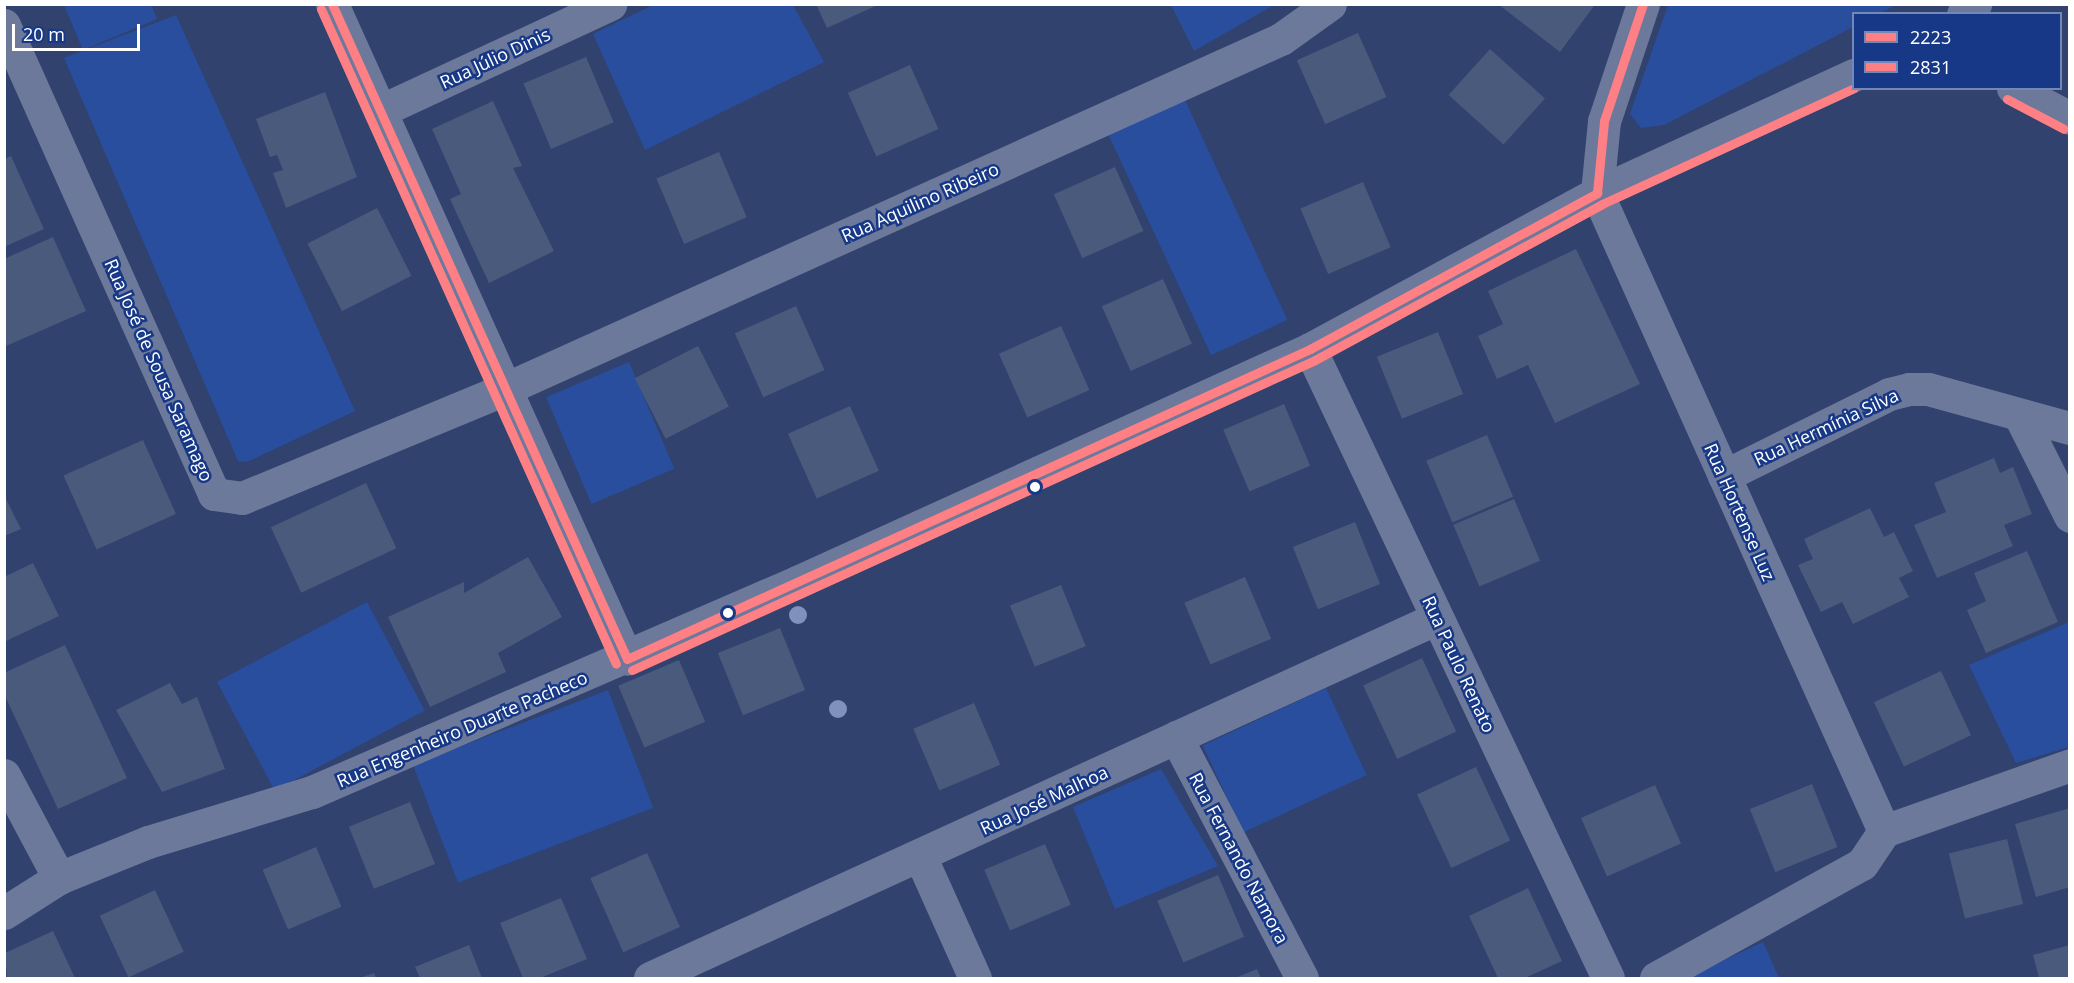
<!DOCTYPE html>
<meta charset="utf-8">
<style>
body{margin:0}
#map{position:relative;width:2074px;height:983px;overflow:hidden;background:#30426d;font-family:"Open Sans",sans-serif}
div>[style]{position:absolute}
[style*='--x']{left:calc(var(--x)*1px);top:calc(var(--y)*1px);width:calc(var(--w)*1px);rotate:calc(var(--a)*1deg)}
.green>*{inset:0;background:#2a4e9e;transform-origin:0 0}
.building>*{inset:0;background:#4a5a7c;transform-origin:0 0}
.minor>*{height:33px;margin:-16.5px;padding:0 16.5px;transform-origin:16.5px;border-radius:16.5px;background:#6c799b}
.bus-1>*{height:9px;margin:-4.5px;padding:0 4.5px;transform-origin:4.5px;border-radius:4.5px;background:#ff8084}
.bus-2>*{height:9px;margin:-4.5px;padding:0 4.5px;transform-origin:4.5px;border-radius:4.5px;background:#ff8084}
.trees>*{width:18px;height:18px;margin:-9px;border-radius:50%;background:#8092bb}
.dots>*{width:16px;height:16px;translate:-50% -50%;box-sizing:border-box;border:3px solid #163887;border-radius:50%}
span{translate:-50% -50%;white-space:nowrap;text-align:center;line-height:1.15;-webkit-text-stroke:5px #163887;paint-order:stroke}
.street-label{font-size:18px;color:#fff}
.frame{position:absolute;inset:0;border:6px solid #fff;pointer-events:none}
.legend{position:absolute;left:1852px;top:12px;width:210px;height:78px;box-sizing:border-box;background:#163887;border:2px solid #7388b7;margin:0;padding:8px 10px;list-style:none;font-size:18px;color:#fff}
.legend li{display:flex;align-items:center;gap:12px;height:30px}
.legend b{width:30px;border:2px solid #7388b7}
.scale{position:absolute;left:12px;top:24px;width:128px;height:27px;box-sizing:border-box;border:3px solid #fff;border-top:0;padding-left:8px;font-size:18px;line-height:21px;white-space:nowrap;color:#fff;-webkit-text-stroke:4px #163887;paint-order:stroke}
</style>
<div id="map">
<div class="green">
<div style="clip-path:polygon(655px 4px,793px 5px,824px 62px,645px 150px,593px 34px)"></div>
<div style="clip-path:polygon(64px 5px,151px 5px,157px 19px,83px 50px)"></div>
<div style="clip-path:polygon(1274px 5px,1194px 51px,1171px 5px,1274px 4px)"></div>
<div style="clip-path:polygon(1668px 5px,1668px 4px,1897px 5px,1879px 13px,1854px 14px,1853px 27px,1664px 125px,1641px 128px,1630px 114px)"></div>
<div style="clip-path:polygon(176px 15px,355px 411px,247px 462px,238px 461px,64px 58px)"></div>
<div style="left:1183px;top:96px;width:247px;height:84px;rotate:65deg"></div>
<div style="left:629px;top:362px;width:116px;height:90px;rotate:67deg"></div>
<div style="left:367px;top:602px;width:123px;height:170px;rotate:62deg"></div>
<div style="clip-path:polygon(2069px 622px,2069px 747px,2016px 763px,1969px 665px)"></div>
<div style="left:1326px;top:688px;width:96px;height:136px;rotate:65deg"></div>
<div style="left:608px;top:690px;width:126px;height:209px;rotate:69deg"></div>
<div style="clip-path:polygon(1161px 769px,1218px 866px,1115px 909px,1073px 807px)"></div>
<div style="clip-path:polygon(1763px 942px,1779px 978px,1686px 978px)"></div>
</div>
<div class="building">
<div style="clip-path:polygon(816px 4px,880px 4px,827px 28px)"></div>
<div style="clip-path:polygon(1498px 4px,1592px 4px,1594px 6px,1560px 52px)"></div>
<div style="left:1358px;top:33px;width:70px;height:67px;rotate:66deg"></div>
<div style="left:1490px;top:49px;width:74px;height:62px;rotate:42deg"></div>
<div style="left:586px;top:57px;width:71px;height:68px;rotate:67deg"></div>
<div style="left:910px;top:65px;width:70px;height:68px;rotate:66deg"></div>
<div style="clip-path:polygon(325px 92px,357px 177px,286px 208px,273px 173px,283px 170px,277px 155px,270px 157px,256px 119px)"></div>
<div style="clip-path:polygon(493px 101px,522px 166px,513px 168px,554px 251px,489px 283px,450px 199px,461px 194px,432px 129px)"></div>
<div style="left:719px;top:152px;width:71px;height:68px;rotate:67deg"></div>
<div style="clip-path:polygon(11px 156px,44px 229px,4px 247px,4px 159px)"></div>
<div style="left:1115px;top:167px;width:70px;height:67px;rotate:66deg"></div>
<div style="left:1363px;top:182px;width:71px;height:68px;rotate:67deg"></div>
<div style="left:377px;top:208px;width:76px;height:78px;rotate:63deg"></div>
<div style="clip-path:polygon(53px 237px,86px 311px,6px 346px,4px 259px)"></div>
<div style="clip-path:polygon(1576px 249px,1640px 384px,1555px 423px,1528px 365px,1497px 379px,1478px 336px,1503px 324px,1488px 291px)"></div>
<div style="left:1163px;top:279px;width:71px;height:67px;rotate:66deg"></div>
<div style="left:796px;top:306px;width:70px;height:67px;rotate:66deg"></div>
<div style="left:1061px;top:326px;width:70px;height:68px;rotate:66deg"></div>
<div style="left:1438px;top:332px;width:67px;height:66px;rotate:68deg"></div>
<div style="left:698px;top:346px;width:68px;height:71px;rotate:63deg"></div>
<div style="left:1284px;top:404px;width:67px;height:66px;rotate:67deg"></div>
<div style="left:850px;top:406px;width:71px;height:68px;rotate:66deg"></div>
<div style="left:1487px;top:435px;width:67px;height:66px;rotate:67deg"></div>
<div style="left:143px;top:440px;width:81px;height:87px;rotate:66deg"></div>
<div style="clip-path:polygon(1994px 458px,2000px 473px,2013px 467px,2032px 514px,2004px 525px,2013px 546px,1937px 578px,1914px 525px,1946px 512px,1934px 483px)"></div>
<div style="left:366px;top:483px;width:72px;height:105px;rotate:65deg"></div>
<div style="clip-path:polygon(4px 495px,21px 529px,4px 536px)"></div>
<div style="left:1514px;top:499px;width:67px;height:66px;rotate:67deg"></div>
<div style="clip-path:polygon(1870px 508px,1884px 537px,1894px 532px,1913px 571px,1899px 578px,1909px 597px,1853px 624px,1842px 602px,1821px 612px,1798px 565px,1813px 559px,1804px 539px)"></div>
<div style="left:1355px;top:522px;width:67px;height:67px;rotate:68deg"></div>
<div style="clip-path:polygon(2027px 551px,2058px 622px,1986px 653px,1967px 610px,1986px 601px,1974px 573px)"></div>
<div style="clip-path:polygon(528px 557px,562px 617px,498px 653px,506px 672px,430px 707px,388px 617px,464px 582px,464px 593px)"></div>
<div style="clip-path:polygon(33px 563px,59px 616px,4px 642px,4px 577px)"></div>
<div style="left:1245px;top:577px;width:67px;height:66px;rotate:67deg"></div>
<div style="left:1061px;top:585px;width:66px;height:55px;rotate:68deg"></div>
<div style="left:780px;top:628px;width:67px;height:67px;rotate:68deg"></div>
<div style="clip-path:polygon(65px 645px,127px 778px,58px 809px,4px 694px,4px 673px)"></div>
<div style="left:1422px;top:658px;width:81px;height:65px;rotate:65deg"></div>
<div style="left:679px;top:660px;width:67px;height:66px;rotate:67deg"></div>
<div style="left:1941px;top:671px;width:71px;height:74px;rotate:65deg"></div>
<div style="clip-path:polygon(170px 683px,182px 704px,197px 697px,225px 769px,162px 792px,116px 710px)"></div>
<div style="left:974px;top:703px;width:67px;height:66px;rotate:67deg"></div>
<div style="left:1476px;top:767px;width:81px;height:65px;rotate:65deg"></div>
<div style="left:1812px;top:784px;width:68px;height:67px;rotate:68deg"></div>
<div style="left:1655px;top:785px;width:64px;height:81px;rotate:66deg"></div>
<div style="left:410px;top:802px;width:67px;height:66px;rotate:68deg"></div>
<div style="clip-path:polygon(2070px 808px,2070px 887px,2036px 897px,2015px 824px)"></div>
<div style="left:2007px;top:839px;width:67px;height:60px;rotate:76deg"></div>
<div style="left:1045px;top:844px;width:66px;height:66px;rotate:67deg"></div>
<div style="left:316px;top:847px;width:65px;height:58px;rotate:67deg"></div>
<div style="left:647px;top:853px;width:81px;height:62px;rotate:66deg"></div>
<div style="left:1218px;top:875px;width:67px;height:66px;rotate:67deg"></div>
<div style="clip-path:polygon(1528px 888px,1562px 961px,1525px 978px,1498px 978px,1469px 916px)"></div>
<div style="left:155px;top:890px;width:68px;height:61px;rotate:65deg"></div>
<div style="clip-path:polygon(561px 898px,587px 959px,540px 978px,523px 978px,500px 923px)"></div>
<div style="clip-path:polygon(53px 931px,75px 978px,7px 978px,5px 953px)"></div>
<div style="clip-path:polygon(469px 945px,482px 978px,420px 978px,415px 967px)"></div>
<div style="clip-path:polygon(2070px 945px,2070px 978px,2039px 978px,2033px 955px)"></div>
<div style="clip-path:polygon(1257px 969px,1261px 978px,1235px 978px)"></div>
<div style="clip-path:polygon(374px 973px,376px 978px,360px 978px)"></div>
</div>
<div class="minor">
<div style="--x:332;--y:4;--w:718;--a:65.75"></div>
<div style="--x:1643;--y:4;--w:123;--a:108.4"></div>
<div style="--x:1604;--y:121;--w:72;--a:95.6"></div>
<div style="--x:1597;--y:193;--w:700;--a:65.78"></div>
<div style="--x:1963;--y:14;--w:16;--a:-40"></div>
<div style="--x:4;--y:25;--w:514;--a:65.88"></div>
<div style="--x:214;--y:494;--w:28;--a:8"></div>
<div style="--x:242;--y:498;--w:285;--a:-22.5"></div>
<div style="--x:505;--y:389;--w:851;--a:-24.28"></div>
<div style="--x:1281;--y:39;--w:60;--a:-35.5"></div>
<div style="--x:2013;--y:88;--w:64;--a:27.8"></div>
<div style="--x:380;--y:111;--w:254;--a:-24.9"></div>
<div style="--x:1310;--y:349;--w:696;--a:64.65"></div>
<div style="--x:2020;--y:416;--w:112;--a:63.4"></div>
<div style="--x:1724;--y:476;--w:184;--a:-26.4"></div>
<div style="--x:1889;--y:394;--w:21;--a:-14"></div>
<div style="--x:1909;--y:389;--w:19;--a:0"></div>
<div style="--x:1928;--y:389;--w:147;--a:15.4"></div>
<div style="--x:1176;--y:737;--w:272;--a:62.4"></div>
<div style="--x:4;--y:775;--w:117;--a:61.9"></div>
<div style="--x:1884;--y:831;--w:197;--a:-19.5"></div>
<div style="--x:921;--y:858;--w:132;--a:65.8"></div>
<div style="--x:4;--y:913;--w:65;--a:-32.5"></div>
<div style="--x:59;--y:878;--w:96;--a:-22"></div>
<div style="--x:148;--y:842;--w:171;--a:-17"></div>
<div style="--x:312;--y:792;--w:529;--a:-23.41"></div>
<div style="--x:797;--y:582;--w:563;--a:-24.43"></div>
<div style="--x:1310;--y:349;--w:327;--a:-28.5"></div>
<div style="--x:1597;--y:193;--w:283;--a:-24.7"></div>
<div style="--x:650;--y:978;--w:865;--a:-24.58"></div>
<div style="--x:1656;--y:978;--w:235;--a:-29"></div>
<div style="--x:1862;--y:864;--w:40;--a:-56"></div>
</div>
<div class="bus-1">
<div style="--x:332;--y:4;--w:718;--a:65.75"></div>
<div style="--x:1597;--y:193;--w:72;--a:-84.4"></div>
<div style="--x:1604;--y:121;--w:123;--a:-71.6"></div>
<div style="--x:627;--y:659;--w:750;--a:-24.41"></div>
<div style="--x:1310;--y:349;--w:327;--a:-28.5"></div>
</div>
<div class="bus-2">
<div style="--x:321;--y:9;--w:718;--a:65.75"></div>
<div style="--x:2007;--y:99;--w:64;--a:27.8"></div>
<div style="--x:632;--y:670;--w:750;--a:-24.41"></div>
<div style="--x:1315;--y:360;--w:327;--a:-28.5"></div>
<div style="--x:1602;--y:204;--w:277;--a:-24.7"></div>
</div>
<div class="trees">
<div style="left:798px;top:615px"></div>
<div style="left:838px;top:709px"></div>
</div>
<div class="dots">
<div style="left:1035px;top:487px;background:#fff"></div>
<div style="left:728px;top:613px;background:#fff"></div>
</div>
<div class="street-label">
<span style="left:495px;top:58px;rotate:-25deg">Rua Júlio Dinis</span>
<span style="left:920px;top:202px;rotate:-24deg">Rua Aquilino Ribeiro</span>
<span style="left:159px;top:370px;rotate:66deg">Rua José de Sousa Saramago</span>
<span style="left:1826px;top:427px;rotate:-25deg">Rua Hermínia Silva</span>
<span style="left:1740px;top:512px;rotate:66deg">Rua Hortense Luz</span>
<span style="left:1459px;top:664px;rotate:65deg">Rua Paulo Renato</span>
<span style="left:462px;top:729px;rotate:-23deg">Rua Engenheiro Duarte Pacheco</span>
<span style="left:1044px;top:800px;rotate:-25deg">Rua José Malhoa</span>
<span style="left:1239px;top:858px;rotate:62deg">Rua Fernando Namora</span>
</div>
<div class="frame"></div>
<ul class="legend">
<li><b style="height:8px;background:#ff8084"></b>2223</li>
<li><b style="height:8px;background:#ff8084"></b>2831</li>
</ul>
<div class="scale">20 m</div>
</div>
